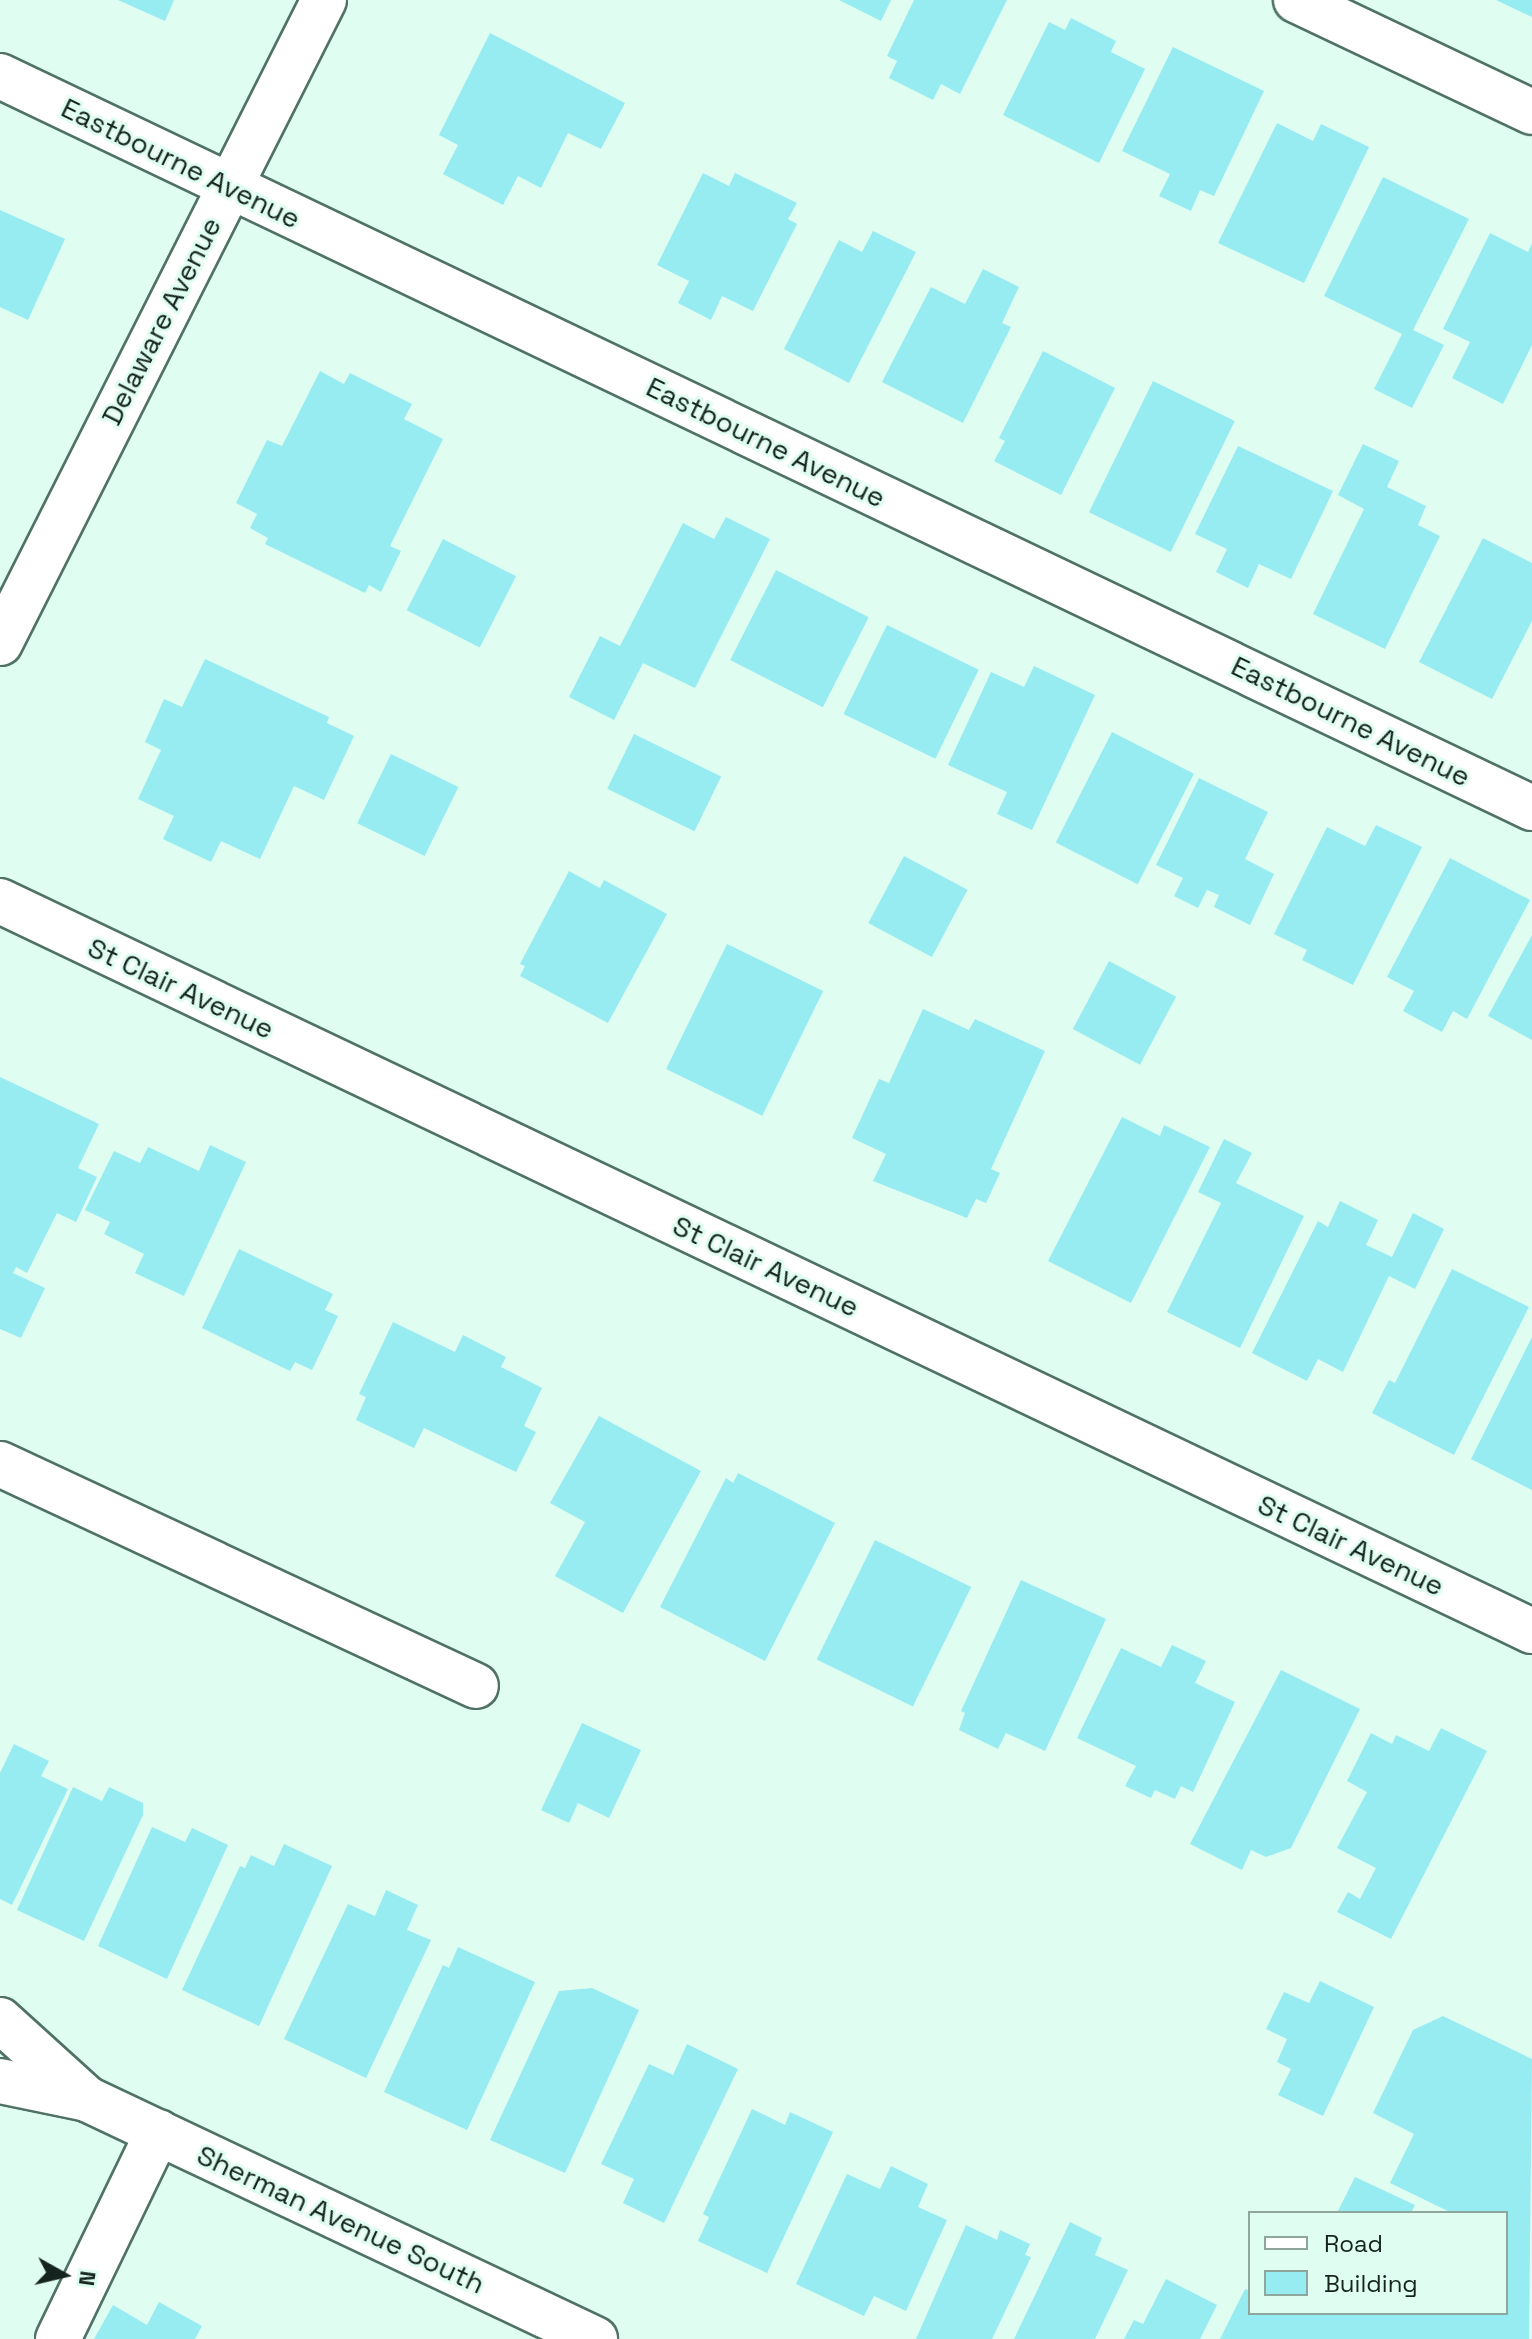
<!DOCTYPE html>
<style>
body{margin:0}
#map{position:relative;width:1532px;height:2339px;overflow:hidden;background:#dffdf1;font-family:"Space Grotesk",sans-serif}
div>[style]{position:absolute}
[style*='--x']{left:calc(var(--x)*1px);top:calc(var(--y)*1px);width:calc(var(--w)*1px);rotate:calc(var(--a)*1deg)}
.building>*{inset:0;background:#97ecf2;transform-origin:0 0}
.roads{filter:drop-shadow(2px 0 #507266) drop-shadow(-2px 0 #507266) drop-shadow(0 2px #507266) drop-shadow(0 -2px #507266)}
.minor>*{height:44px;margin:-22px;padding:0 22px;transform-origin:22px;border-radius:22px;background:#fff}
span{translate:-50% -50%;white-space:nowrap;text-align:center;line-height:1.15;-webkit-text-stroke:6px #dffdf1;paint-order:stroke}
.street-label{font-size:28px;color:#16241f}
.legend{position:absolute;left:1248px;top:2211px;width:260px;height:104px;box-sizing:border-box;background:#dffdf1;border:2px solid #8fa69d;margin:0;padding:10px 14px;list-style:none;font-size:24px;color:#16241f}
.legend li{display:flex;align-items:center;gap:16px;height:40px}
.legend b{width:40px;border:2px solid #8fa69d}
.north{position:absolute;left:24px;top:2235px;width:80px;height:80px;-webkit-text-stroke:6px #dffdf1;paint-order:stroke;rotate:98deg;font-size:22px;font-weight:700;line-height:32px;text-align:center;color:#16241f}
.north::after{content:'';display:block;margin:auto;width:28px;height:36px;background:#16241f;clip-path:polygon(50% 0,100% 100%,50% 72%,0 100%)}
</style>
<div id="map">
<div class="building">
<div style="clip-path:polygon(118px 0,174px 0,165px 21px)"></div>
<div style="clip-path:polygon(839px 0,891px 0,881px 21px)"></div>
<div style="clip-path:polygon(914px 0,1007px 0,960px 94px,941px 84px,933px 100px,889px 78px,897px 61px,887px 56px)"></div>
<div style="clip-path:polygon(1496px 0,1532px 0,1532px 17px)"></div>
<div style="clip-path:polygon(1071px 18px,1116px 41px,1111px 52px,1145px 69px,1099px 163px,1003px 115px,1049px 22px,1065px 30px)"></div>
<div style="clip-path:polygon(490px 33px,625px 103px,601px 149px,568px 133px,541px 188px,518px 176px,503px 205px,443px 174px,458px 145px,439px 135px)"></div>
<div style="clip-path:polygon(1173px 47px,1264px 91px,1214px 196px,1200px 190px,1191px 211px,1159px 196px,1170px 174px,1122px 151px)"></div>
<div style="clip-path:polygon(1277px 123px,1313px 141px,1321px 124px,1369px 147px,1304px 283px,1218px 243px)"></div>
<div style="clip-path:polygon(703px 173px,729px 186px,735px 173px,797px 203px,788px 219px,797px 224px,753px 311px,722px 296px,711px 320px,678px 303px,689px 281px,657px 265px)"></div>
<div style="clip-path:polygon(1383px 177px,1469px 219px,1413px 330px,1444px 345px,1412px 408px,1374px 389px,1402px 334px,1324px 296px)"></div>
<div style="clip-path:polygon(0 210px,65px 239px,28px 320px,0 307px)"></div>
<div style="clip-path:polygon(873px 231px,916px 252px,849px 383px,784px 349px,839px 240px,862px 252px)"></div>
<div style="clip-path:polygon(1490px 233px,1528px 252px,1532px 243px,1532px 345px,1503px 404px,1452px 378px,1470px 342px,1443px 329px)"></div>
<div style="clip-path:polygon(983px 269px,1019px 287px,1002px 323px,1011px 327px,963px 423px,882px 382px,931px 287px,965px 304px)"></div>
<div style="clip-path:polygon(1043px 351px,1115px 388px,1061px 495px,994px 461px,1005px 441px,999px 438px)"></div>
<div style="clip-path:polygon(320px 371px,344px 384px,350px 373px,412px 404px,404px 419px,443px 439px,390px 546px,401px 551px,381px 592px,369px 585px,365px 593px,265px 544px,268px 538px,250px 528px,257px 514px,236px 503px,267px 440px,282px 446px)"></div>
<div style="left:1153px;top:381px;width:91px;height:146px;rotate:26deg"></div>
<div style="clip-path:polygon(1363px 444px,1399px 461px,1387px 487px,1426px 506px,1418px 525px,1440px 536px,1385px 649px,1313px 614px,1364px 509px,1338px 495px)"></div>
<div style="clip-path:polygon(1238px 446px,1333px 491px,1291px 579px,1259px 564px,1248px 588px,1216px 572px,1227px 549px,1195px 534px)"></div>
<div style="clip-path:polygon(726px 517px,770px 539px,695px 688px,643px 663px,614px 720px,569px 697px,600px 636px,620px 646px,683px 523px,714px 539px)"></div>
<div style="clip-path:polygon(1483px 538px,1532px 563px,1532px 621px,1492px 699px,1419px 662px)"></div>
<div style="left:443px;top:539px;width:82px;height:80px;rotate:27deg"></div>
<div style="left:776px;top:570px;width:104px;height:101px;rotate:27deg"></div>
<div style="left:887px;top:625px;width:102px;height:99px;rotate:26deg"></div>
<div style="clip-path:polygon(205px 659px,329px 717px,327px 723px,354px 736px,324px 800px,294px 786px,260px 859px,221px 841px,211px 862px,163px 839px,174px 816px,138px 799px,161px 750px,145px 742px,164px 699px,182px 707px)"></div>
<div style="clip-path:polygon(1034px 666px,1095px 695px,1032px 830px,997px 814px,1007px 792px,948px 765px,991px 672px,1024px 687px)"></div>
<div style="left:1112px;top:732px;width:92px;height:124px;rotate:27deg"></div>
<div style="left:634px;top:734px;width:97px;height:61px;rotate:26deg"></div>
<div style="left:391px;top:754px;width:75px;height:77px;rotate:26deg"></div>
<div style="clip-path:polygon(1199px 778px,1268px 812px,1245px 859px,1274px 874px,1250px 925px,1214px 907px,1219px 895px,1207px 890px,1198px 908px,1174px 896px,1183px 878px,1156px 865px)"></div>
<div style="clip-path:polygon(1376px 825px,1422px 847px,1353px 985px,1302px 960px,1307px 950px,1274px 934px,1327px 827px,1365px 846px)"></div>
<div style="left:904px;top:856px;width:72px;height:76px;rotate:28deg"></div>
<div style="clip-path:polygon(1450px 858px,1530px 900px,1467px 1019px,1453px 1011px,1442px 1032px,1403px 1011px,1414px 991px,1387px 977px)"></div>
<div style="clip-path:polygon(569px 871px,600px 888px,604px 880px,667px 914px,608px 1023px,520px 976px,525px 966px,520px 964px)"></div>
<div style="clip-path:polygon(1532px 935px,1532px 1040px,1488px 1016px)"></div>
<div style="left:727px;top:944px;width:107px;height:139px;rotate:26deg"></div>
<div style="left:1109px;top:961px;width:76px;height:77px;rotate:28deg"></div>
<div style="clip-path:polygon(923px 1009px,969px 1030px,975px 1019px,1045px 1051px,991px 1169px,1000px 1173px,986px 1203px,976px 1199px,967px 1218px,873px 1181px,886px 1154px,852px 1138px,879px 1079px,889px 1083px)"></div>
<div style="clip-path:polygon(0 1077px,99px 1124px,78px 1168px,97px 1177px,76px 1222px,57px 1213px,27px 1273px,16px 1267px,13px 1273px,45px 1288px,21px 1338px,0 1329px)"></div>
<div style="clip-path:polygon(1122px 1117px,1160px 1136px,1164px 1125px,1210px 1147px,1131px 1303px,1048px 1261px)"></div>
<div style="clip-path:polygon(1224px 1139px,1252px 1153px,1236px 1183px,1304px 1216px,1240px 1348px,1167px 1312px,1221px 1203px,1198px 1192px)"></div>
<div style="clip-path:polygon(210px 1145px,246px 1162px,184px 1296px,135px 1273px,144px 1254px,104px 1234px,110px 1222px,85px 1210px,114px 1151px,140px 1163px,148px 1147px,199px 1171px)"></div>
<div style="clip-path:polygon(1340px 1201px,1378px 1220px,1366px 1245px,1392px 1257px,1413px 1213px,1444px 1229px,1415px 1289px,1389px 1276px,1343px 1372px,1318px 1359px,1307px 1381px,1252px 1353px,1318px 1221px,1328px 1227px)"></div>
<div style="clip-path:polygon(239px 1249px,333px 1294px,325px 1310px,338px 1316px,312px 1370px,295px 1362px,290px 1371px,202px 1328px)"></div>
<div style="clip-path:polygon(1452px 1269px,1529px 1307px,1454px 1455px,1372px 1413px,1389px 1380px,1395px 1383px)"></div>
<div style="clip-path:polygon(393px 1322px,455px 1352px,463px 1335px,506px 1357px,501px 1367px,542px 1388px,524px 1426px,536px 1432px,516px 1472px,424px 1428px,414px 1448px,356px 1420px,366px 1397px,359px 1394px)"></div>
<div style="clip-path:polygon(1532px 1337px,1532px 1490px,1471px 1459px)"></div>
<div style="clip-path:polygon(599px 1416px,701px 1471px,623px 1613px,555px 1576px,585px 1522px,550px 1503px)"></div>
<div style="clip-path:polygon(738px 1473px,835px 1523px,765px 1661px,660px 1607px,726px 1478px,733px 1483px)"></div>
<div style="left:875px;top:1540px;width:107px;height:133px;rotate:26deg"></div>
<div style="clip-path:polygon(1021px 1580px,1106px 1619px,1045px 1751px,1006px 1733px,998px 1749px,959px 1730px,965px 1713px,961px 1711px)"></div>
<div style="clip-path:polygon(1172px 1645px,1206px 1661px,1195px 1683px,1235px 1702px,1193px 1792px,1181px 1786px,1175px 1799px,1155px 1790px,1151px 1798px,1125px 1786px,1136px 1766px,1077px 1738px,1121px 1648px,1161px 1667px)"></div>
<div style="clip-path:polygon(1281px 1670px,1360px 1709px,1291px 1848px,1266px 1857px,1251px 1850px,1242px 1870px,1190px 1844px)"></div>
<div style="clip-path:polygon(582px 1723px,641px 1750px,609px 1818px,578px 1803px,569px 1823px,541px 1810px)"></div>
<div style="clip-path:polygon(1441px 1728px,1487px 1751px,1391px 1939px,1337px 1912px,1348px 1892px,1360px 1899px,1376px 1868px,1337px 1848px,1367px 1792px,1347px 1781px,1371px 1733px,1392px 1744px,1396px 1735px,1429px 1751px)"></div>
<div style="clip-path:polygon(14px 1744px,49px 1761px,41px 1776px,68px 1789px,12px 1905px,0 1899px,0 1773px)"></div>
<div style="clip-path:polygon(73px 1787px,102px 1801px,109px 1787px,143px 1803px,143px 1815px,84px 1941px,17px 1910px)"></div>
<div style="clip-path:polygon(152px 1827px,185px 1842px,192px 1828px,228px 1845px,167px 1979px,98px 1946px)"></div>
<div style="clip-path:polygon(284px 1844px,332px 1866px,259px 2026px,182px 1990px,240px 1866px,245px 1868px,251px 1855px,274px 1866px)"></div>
<div style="clip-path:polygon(386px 1890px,418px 1905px,407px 1930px,431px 1940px,366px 2078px,284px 2039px,348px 1904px,375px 1916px)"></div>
<div style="clip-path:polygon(458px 1947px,535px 1982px,467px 2130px,384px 2092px,443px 1965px,449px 1968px)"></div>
<div style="clip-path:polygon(1320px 1981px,1374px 2007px,1323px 2116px,1278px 2095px,1291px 2069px,1277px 2062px,1287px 2039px,1266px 2029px,1284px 1992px,1309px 2003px)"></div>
<div style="clip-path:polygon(592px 1988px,639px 2010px,565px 2173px,490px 2140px,559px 1991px)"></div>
<div style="clip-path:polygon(1443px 2016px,1532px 2059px,1529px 2339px,1220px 2339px,1245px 2289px,1250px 2291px,1250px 2313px,1506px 2313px,1506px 2213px,1452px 2213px,1390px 2183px,1414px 2134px,1373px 2113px,1413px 2030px)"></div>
<div style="clip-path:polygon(687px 2044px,738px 2069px,664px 2223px,623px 2203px,634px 2179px,601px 2164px,649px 2064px,673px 2075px)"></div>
<div style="clip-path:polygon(752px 2109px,785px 2125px,790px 2112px,833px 2132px,767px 2273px,698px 2241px,709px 2217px,703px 2214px)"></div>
<div style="clip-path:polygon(891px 2166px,928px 2184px,918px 2207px,947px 2220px,906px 2311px,874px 2296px,864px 2316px,796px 2284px,847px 2174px,880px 2189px)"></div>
<div style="clip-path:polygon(1355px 2177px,1415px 2205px,1411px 2213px,1337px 2213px)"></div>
<div style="clip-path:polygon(1070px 2222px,1102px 2238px,1095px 2255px,1128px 2270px,1095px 2339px,1014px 2339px)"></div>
<div style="clip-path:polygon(966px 2225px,997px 2240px,1000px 2230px,1030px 2244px,1025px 2255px,1031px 2257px,992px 2339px,916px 2339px)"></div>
<div style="clip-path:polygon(1166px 2279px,1217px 2305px,1200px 2339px,1124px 2339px,1134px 2320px,1143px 2324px)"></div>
<div style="clip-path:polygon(159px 2302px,202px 2326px,195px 2339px,94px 2339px,113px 2305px,147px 2325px)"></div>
</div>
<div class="roads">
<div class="minor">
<div style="--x:1296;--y:0;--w:261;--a:25.4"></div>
<div style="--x:0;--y:76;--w:1698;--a:25.54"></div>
<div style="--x:0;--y:643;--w:720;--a:-63.26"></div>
<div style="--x:0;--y:901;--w:1697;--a:25.48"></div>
<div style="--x:0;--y:1464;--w:525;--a:25"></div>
<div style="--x:0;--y:2020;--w:118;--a:42.2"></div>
<div style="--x:0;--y:2081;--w:89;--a:11.7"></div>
<div style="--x:87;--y:2099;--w:562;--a:25.29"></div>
<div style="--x:58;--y:2339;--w:230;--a:-64.2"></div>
</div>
</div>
<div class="street-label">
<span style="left:181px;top:163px;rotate:26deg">Eastbourne Avenue</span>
<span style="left:161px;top:321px;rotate:-63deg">Delaware Avenue</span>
<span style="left:766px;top:442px;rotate:26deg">Eastbourne Avenue</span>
<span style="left:1351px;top:721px;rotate:26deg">Eastbourne Avenue</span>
<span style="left:181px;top:988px;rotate:25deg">St Clair Avenue</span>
<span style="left:766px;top:1266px;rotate:25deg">St Clair Avenue</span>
<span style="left:1351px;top:1545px;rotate:25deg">St Clair Avenue</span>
<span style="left:341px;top:2219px;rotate:25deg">Sherman Avenue South</span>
</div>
<ul class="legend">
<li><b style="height:10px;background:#fff"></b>Road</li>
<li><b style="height:22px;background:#97ecf2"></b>Building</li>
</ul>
<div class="north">N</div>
</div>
